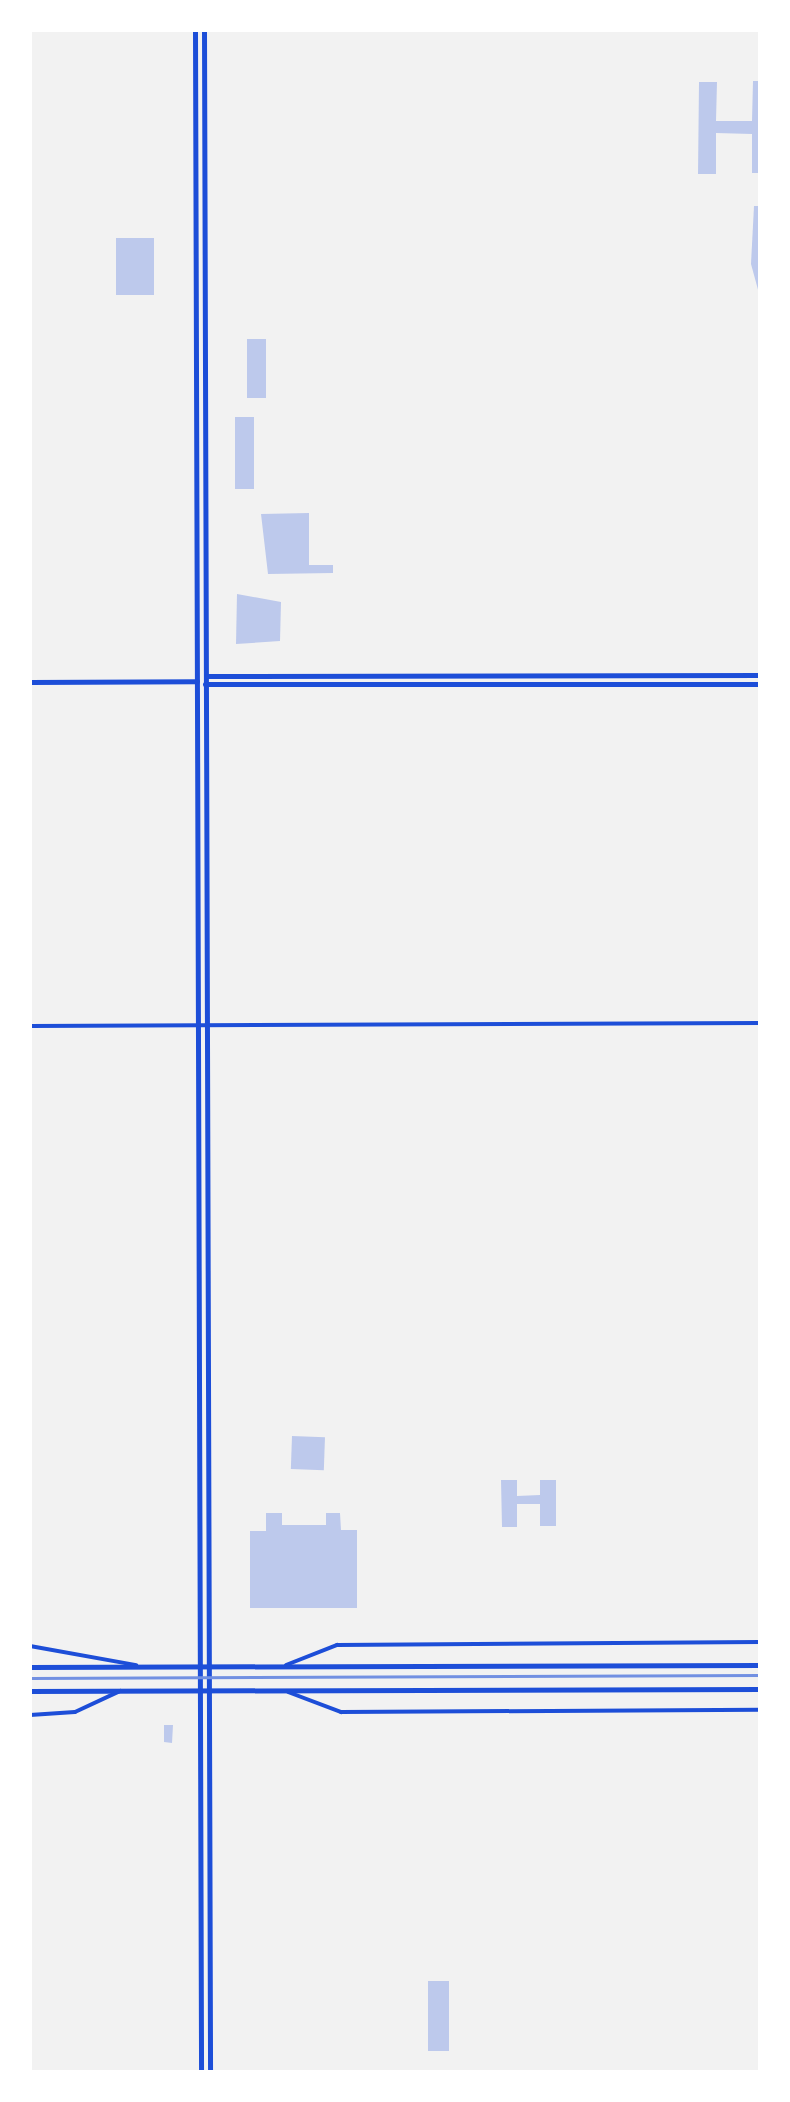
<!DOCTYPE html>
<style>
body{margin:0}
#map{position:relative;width:790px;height:2102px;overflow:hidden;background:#f2f2f2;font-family:"IBM Plex Sans",sans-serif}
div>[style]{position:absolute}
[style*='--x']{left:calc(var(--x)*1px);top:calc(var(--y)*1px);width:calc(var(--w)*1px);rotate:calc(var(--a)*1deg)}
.building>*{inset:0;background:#bdc9ec;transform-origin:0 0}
.minor>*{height:4px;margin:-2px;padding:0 2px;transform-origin:2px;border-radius:2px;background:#1d4ed8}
.tertiary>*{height:5px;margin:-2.5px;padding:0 2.5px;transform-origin:2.5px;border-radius:2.5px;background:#1d4ed8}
.secondary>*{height:5px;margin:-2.5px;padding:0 2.5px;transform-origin:2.5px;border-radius:2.5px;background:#1d4ed8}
.tram>*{height:2.5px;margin:-1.25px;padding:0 1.25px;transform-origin:1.25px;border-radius:1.25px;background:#7290e2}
span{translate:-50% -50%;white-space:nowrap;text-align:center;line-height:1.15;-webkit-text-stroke:8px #fff;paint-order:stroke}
.frame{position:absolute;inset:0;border:32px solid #fff;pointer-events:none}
</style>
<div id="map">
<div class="building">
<div style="clip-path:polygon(753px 81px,760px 81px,760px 173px,752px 173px,752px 134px,716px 133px,716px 174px,698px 174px,699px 82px,717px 82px,716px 121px,752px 121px)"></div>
<div style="clip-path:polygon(754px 206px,760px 206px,760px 297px,751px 264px)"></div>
<div style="left:116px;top:238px;width:38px;height:57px"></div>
<div style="left:247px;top:339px;width:19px;height:59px"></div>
<div style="left:235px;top:417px;width:19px;height:72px"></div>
<div style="clip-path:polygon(309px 513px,309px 565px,333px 565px,333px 573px,268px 574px,261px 514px)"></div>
<div style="clip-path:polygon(237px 594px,281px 602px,280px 641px,236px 644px)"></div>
<div style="left:292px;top:1436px;width:33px;height:33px;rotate:2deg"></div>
<div style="clip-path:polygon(501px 1480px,517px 1480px,517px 1496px,540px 1495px,540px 1480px,556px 1480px,556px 1526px,540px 1526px,540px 1504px,517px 1504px,517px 1527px,502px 1527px)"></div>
<div style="clip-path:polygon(266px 1513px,282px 1513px,282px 1525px,326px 1525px,326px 1513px,340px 1513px,341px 1530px,357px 1530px,357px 1608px,250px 1608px,250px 1531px,266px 1531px)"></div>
<div style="clip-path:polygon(164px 1725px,173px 1725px,172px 1743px,164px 1742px)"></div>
<div style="left:428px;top:1981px;width:21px;height:70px"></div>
</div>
<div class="minor">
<div style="--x:30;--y:1026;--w:730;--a:-0.24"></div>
<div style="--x:30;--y:1646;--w:108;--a:10.2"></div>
<div style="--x:286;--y:1665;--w:55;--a:-21.4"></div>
<div style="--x:337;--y:1645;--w:423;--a:-0.4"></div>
<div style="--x:288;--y:1692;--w:57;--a:20.7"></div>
<div style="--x:341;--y:1712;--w:419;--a:-0.3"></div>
<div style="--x:30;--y:1715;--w:45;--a:-3.8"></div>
<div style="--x:75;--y:1712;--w:50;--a:-25"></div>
</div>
<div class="tertiary">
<div style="--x:195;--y:30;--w:2042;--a:89.83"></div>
<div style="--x:204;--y:30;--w:2042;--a:89.83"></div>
<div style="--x:207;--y:676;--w:553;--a:-0.1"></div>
<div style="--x:30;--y:682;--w:167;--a:-0.3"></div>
<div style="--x:205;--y:684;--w:555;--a:0"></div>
</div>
<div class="secondary">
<div style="--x:30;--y:1667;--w:730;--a:-0.16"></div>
<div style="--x:30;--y:1691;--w:730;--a:-0.16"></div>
</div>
<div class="tram">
<div style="--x:30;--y:1678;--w:730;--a:-0.24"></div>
</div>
<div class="frame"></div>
</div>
